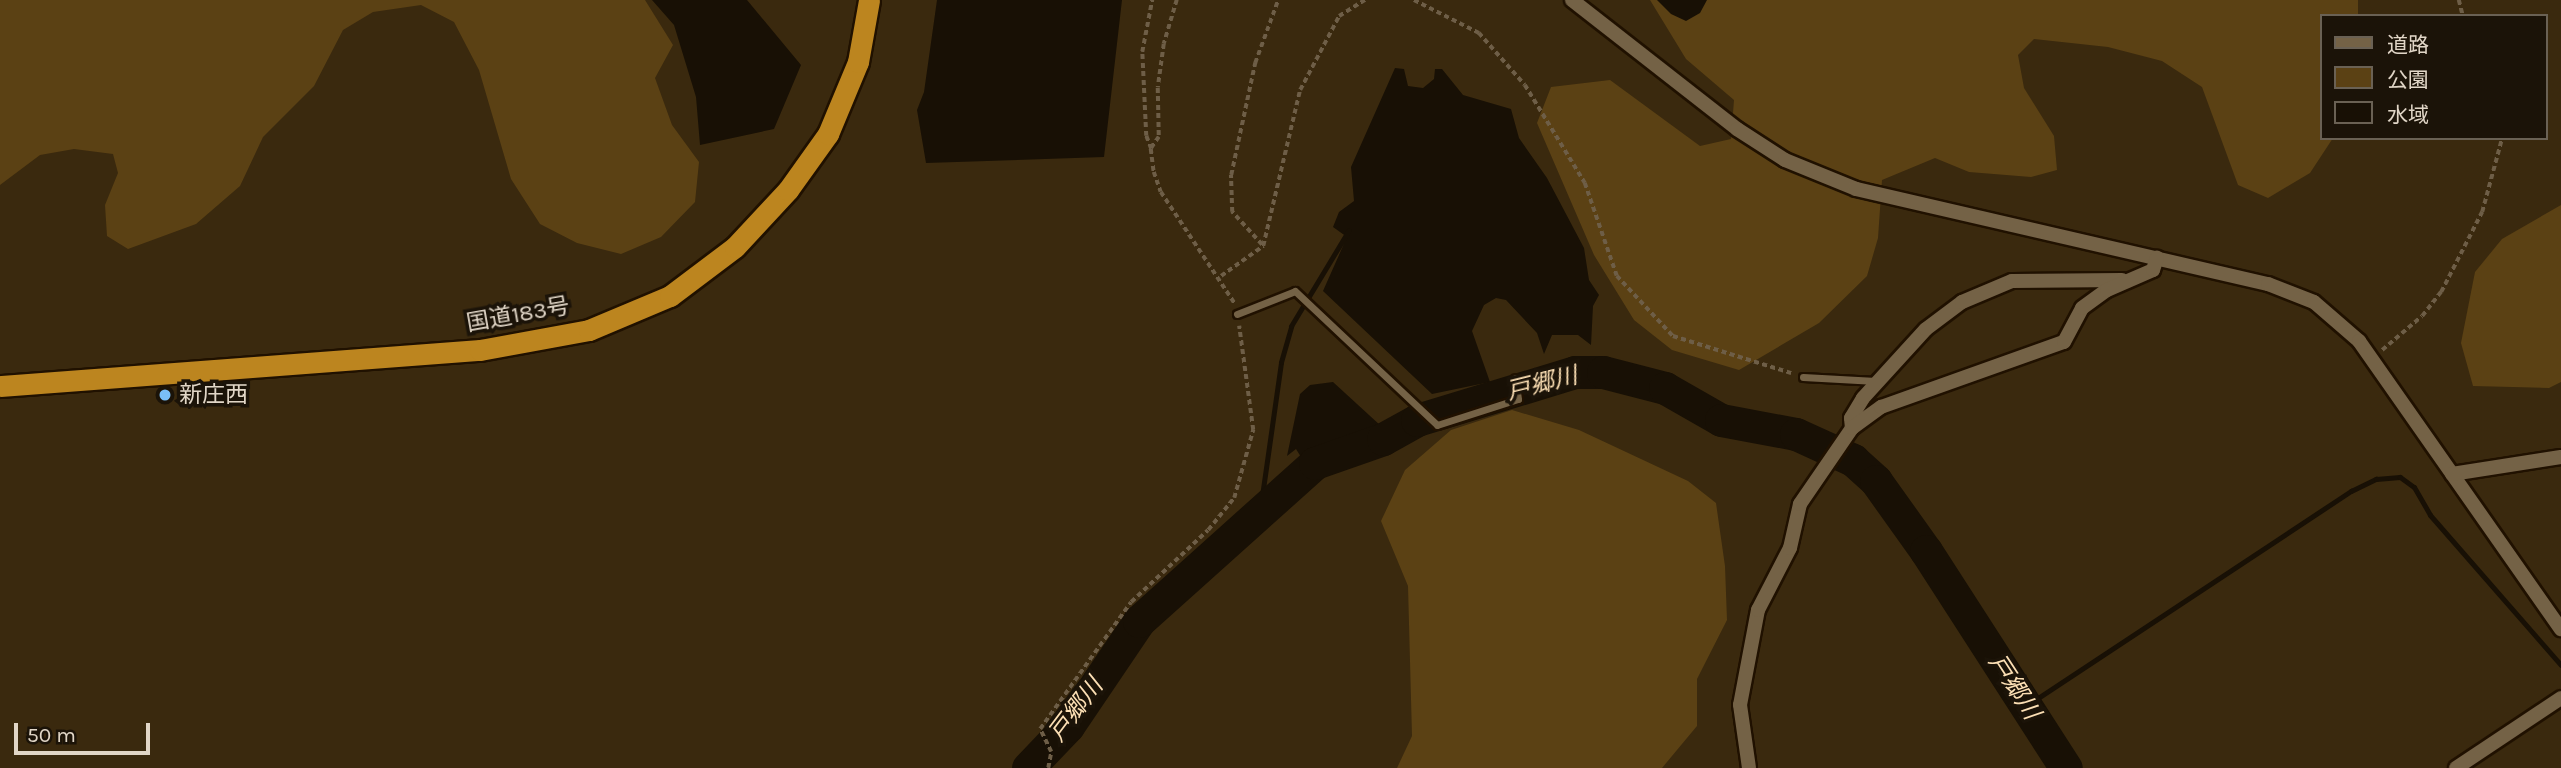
<!DOCTYPE html>
<meta charset="utf-8">
<style>
body{margin:0}
#map{position:relative;width:2561px;height:768px;overflow:hidden;background:#3a290e;font-family:Karla,"Noto Sans JP",sans-serif}
div>[style]{position:absolute}
[style*='--x']{left:calc(var(--x)*1px);top:calc(var(--y)*1px);width:calc(var(--w)*1px);rotate:calc(var(--a)*1deg)}
.green>*{inset:0;background:#5b4114}
.water>*{inset:0;background:#181005}
.stream>*{height:5px;margin:-2.5px;padding:0 2.5px;transform-origin:2.5px;border-radius:2.5px;background:#181005}
.river>*{height:33px;margin:-16.5px;padding:0 16.5px;transform-origin:16.5px;border-radius:16.5px;background:#181005}
.path>*{height:3.5px;margin-top:-1.75px;transform-origin:0;background:repeating-linear-gradient(90deg,#6e5e47 0 5px,transparent 0 8.5px)}
.roads{filter:drop-shadow(2px 0 #201100) drop-shadow(-2px 0 #201100) drop-shadow(0 2px #201100) drop-shadow(0 -2px #201100)}
.lane>*{height:7px;margin:-3.5px;padding:0 3.5px;transform-origin:3.5px;border-radius:3.5px;background:#746246}
.street>*{height:14px;margin:-7px;padding:0 7px;transform-origin:7px;border-radius:7px;background:#746246}
.highway>*{height:21px;margin:-10.5px;padding:0 10.5px;transform-origin:10.5px;border-radius:10.5px;background:#bc851f}
.dots>*{width:19px;height:19px;translate:-50% -50%;box-sizing:border-box;border:4px solid #1b1308;border-radius:50%}
span{translate:-50% -50%;white-space:nowrap;text-align:center;line-height:1.15;-webkit-text-stroke:7px #1b1308;paint-order:stroke}
.street-label{font-size:23px;color:#e1d6c7}
.poi-label{font-size:23px;color:#e1d6c7}
.left{translate:0 -50%;text-align:left}
.water-label{font-size:24px;color:#fcdfb4;font-style:italic}
.legend{position:absolute;left:2320px;top:14px;width:228px;height:126px;box-sizing:border-box;background:#1b1308;border:2px solid #6a6154;margin:0;padding:9px 12px;list-style:none;font-size:21px;color:#e1d6c7}
.legend li{display:flex;align-items:center;gap:14px;height:35px}
.legend b{width:35px;border:2px solid #6a6154}
.scale{position:absolute;left:14px;top:723px;width:136px;height:32px;box-sizing:border-box;border:4px solid #e1d6c7;border-top:0;padding-left:9px;font-size:21px;line-height:24px;white-space:nowrap;color:#e1d6c7;-webkit-text-stroke:5px #1b1308;paint-order:stroke}
</style>
<div id="map">
<div class="green">
<div style="clip-path:polygon(0 0,645px 0,673px 45px,655px 78px,672px 125px,699px 162px,695px 202px,661px 237px,621px 254px,577px 243px,540px 224px,511px 179px,479px 70px,454px 22px,421px 5px,373px 12px,343px 30px,314px 86px,263px 137px,240px 186px,196px 224px,128px 249px,107px 236px,105px 205px,118px 173px,113px 154px,74px 149px,40px 155px,0 185px)"></div>
<div style="clip-path:polygon(1650px 0,2358px 0,2358px 16px,2321px 16px,2321px 138px,2333px 138px,2310px 173px,2268px 198px,2238px 185px,2202px 87px,2162px 61px,2108px 47px,2034px 39px,2018px 55px,2024px 88px,2054px 136px,2057px 170px,2031px 177px,1969px 172px,1935px 158px,1882px 180px,1878px 238px,1867px 276px,1819px 323px,1739px 370px,1672px 350px,1634px 320px,1594px 255px,1537px 123px,1551px 87px,1610px 80px,1700px 146px,1731px 139px,1734px 100px,1686px 59px)"></div>
<div style="clip-path:polygon(2561px 205px,2561px 382px,2549px 388px,2473px 386px,2461px 343px,2475px 272px,2502px 239px)"></div>
<div style="clip-path:polygon(1512px 410px,1579px 430px,1688px 481px,1716px 503px,1725px 566px,1727px 620px,1697px 679px,1697px 726px,1662px 768px,1397px 768px,1412px 736px,1408px 586px,1381px 521px,1405px 470px,1451px 430px)"></div>
</div>
<div class="water">
<div style="clip-path:polygon(652px 0,747px 0,801px 65px,774px 129px,700px 145px,696px 97px,674px 25px)"></div>
<div style="clip-path:polygon(937px 0,1122px 0,1104px 157px,926px 163px,917px 110px,924px 92px)"></div>
<div style="clip-path:polygon(1657px 0,1707px 0,1700px 13px,1686px 21px,1671px 14px)"></div>
<div style="clip-path:polygon(1395px 68px,1404px 69px,1408px 86px,1423px 88px,1434px 79px,1435px 69px,1442px 69px,1463px 95px,1511px 109px,1519px 138px,1547px 178px,1584px 248px,1589px 280px,1599px 295px,1593px 306px,1591px 345px,1578px 335px,1552px 335px,1544px 354px,1537px 333px,1506px 300px,1496px 298px,1484px 305px,1472px 331px,1490px 382px,1432px 394px,1323px 291px,1347px 237px,1333px 227px,1339px 212px,1354px 201px,1351px 167px)"></div>
<div style="clip-path:polygon(1333px 382px,1381px 426px,1322px 448px,1294px 465px,1301px 457px,1296px 449px,1287px 456px,1300px 394px,1310px 385px)"></div>
</div>
<div class="stream">
<div style="--x:1260;--y:510;--w:149;--a:-81.9"></div>
<div style="--x:1281;--y:362;--w:37;--a:-74"></div>
<div style="--x:1291;--y:326;--w:112;--a:-58.9"></div>
<div style="--x:2026;--y:706;--w:390;--a:-33.5"></div>
<div style="--x:2351;--y:491;--w:28;--a:-26"></div>
<div style="--x:2376;--y:479;--w:24;--a:-5"></div>
<div style="--x:2400;--y:477;--w:17;--a:36"></div>
<div style="--x:2414;--y:487;--w:32;--a:60"></div>
<div style="--x:2430;--y:515;--w:199;--a:48.9"></div>
</div>
<div class="river">
<div style="--x:1028;--y:768;--w:58;--a:-46.4"></div>
<div style="--x:1068;--y:726;--w:127;--a:-55.9"></div>
<div style="--x:1139;--y:621;--w:237;--a:-41.9"></div>
<div style="--x:1315;--y:463;--w:72;--a:-19.4"></div>
<div style="--x:1383;--y:439;--w:39;--a:-29"></div>
<div style="--x:1417;--y:420;--w:165;--a:-16.9"></div>
<div style="--x:1575;--y:372;--w:28;--a:0"></div>
<div style="--x:1603;--y:372;--w:64;--a:14.5"></div>
<div style="--x:1665;--y:388;--w:64;--a:29.7"></div>
<div style="--x:1721;--y:420;--w:76;--a:10.6"></div>
<div style="--x:1796;--y:434;--w:63;--a:24.5"></div>
<div style="--x:1853;--y:460;--w:31;--a:42"></div>
<div style="--x:1876;--y:481;--w:86;--a:54.5"></div>
<div style="--x:1926;--y:551;--w:258;--a:57.2"></div>
</div>
<div class="path">
<div style="--x:1177;--y:0;--w:46;--a:106.5"></div>
<div style="--x:1164;--y:44;--w:44;--a:97.8"></div>
<div style="--x:1158;--y:88;--w:49;--a:88.8"></div>
<div style="--x:1159;--y:137;--w:14;--a:124"></div>
<div style="--x:1151;--y:149;--w:23;--a:83"></div>
<div style="--x:1154;--y:172;--w:21;--a:71"></div>
<div style="--x:1161;--y:192;--w:134;--a:56.5"></div>
<div style="--x:1414;--y:0;--w:73;--a:26.9"></div>
<div style="--x:1479;--y:33;--w:69;--a:48.5"></div>
<div style="--x:1525;--y:85;--w:115;--a:58.5"></div>
<div style="--x:1585;--y:183;--w:98;--a:71"></div>
<div style="--x:1617;--y:276;--w:82;--a:47"></div>
<div style="--x:1673;--y:336;--w:124;--a:17.4"></div>
<div style="--x:2459;--y:0;--w:16;--a:76"></div>
<div style="--x:1151;--y:149;--w:14;--a:-111"></div>
<div style="--x:1146;--y:136;--w:84;--a:-92.7"></div>
<div style="--x:1142;--y:52;--w:53;--a:-79.1"></div>
<div style="--x:1262;--y:245;--w:45;--a:-132.3"></div>
<div style="--x:1232;--y:212;--w:37;--a:-92"></div>
<div style="--x:1231;--y:175;--w:115;--a:-77.9"></div>
<div style="--x:1255;--y:63;--w:67;--a:-69.9"></div>
<div style="--x:1221;--y:276;--w:52;--a:-35.5"></div>
<div style="--x:1263;--y:246;--w:160;--a:-76.7"></div>
<div style="--x:1300;--y:90;--w:84;--a:-62.2"></div>
<div style="--x:1339;--y:16;--w:31;--a:-32"></div>
<div style="--x:2382;--y:350;--w:52;--a:-40.4"></div>
<div style="--x:2422;--y:316;--w:31;--a:-52"></div>
<div style="--x:2441;--y:292;--w:90;--a:-62.9"></div>
<div style="--x:2482;--y:212;--w:77;--a:-74.9"></div>
<div style="--x:1048;--y:768;--w:16;--a:-79"></div>
<div style="--x:1051;--y:752;--w:25;--a:-116"></div>
<div style="--x:1040;--y:729;--w:156;--a:-54.4"></div>
<div style="--x:1131;--y:602;--w:105;--a:-43.1"></div>
<div style="--x:1208;--y:530;--w:41;--a:-50.9"></div>
<div style="--x:1234;--y:498;--w:71;--a:-74.4"></div>
<div style="--x:1253;--y:430;--w:105;--a:-97.7"></div>
</div>
<div class="roads">
<div class="lane">
<div style="--x:1237;--y:314;--w:62;--a:-21.6"></div>
<div style="--x:1295;--y:291;--w:195;--a:43.3"></div>
<div style="--x:1437;--y:425;--w:85;--a:-17.8"></div>
<div style="--x:1518;--y:399;--w:21;--a:-98"></div>
<div style="--x:1803;--y:377;--w:73;--a:3.1"></div>
</div>
<div class="street">
<div style="--x:1572;--y:0;--w:209;--a:38"></div>
<div style="--x:1737;--y:129;--w:57;--a:32.9"></div>
<div style="--x:1785;--y:160;--w:77;--a:22.2"></div>
<div style="--x:1856;--y:189;--w:423;--a:13"></div>
<div style="--x:2268;--y:284;--w:49;--a:21.4"></div>
<div style="--x:2314;--y:302;--w:60;--a:40.9"></div>
<div style="--x:2359;--y:341;--w:352;--a:55"></div>
<div style="--x:1852;--y:428;--w:10;--a:-96"></div>
<div style="--x:1851;--y:418;--w:23;--a:-59"></div>
<div style="--x:1863;--y:398;--w:93;--a:-47.6"></div>
<div style="--x:1926;--y:329;--w:45;--a:-36.9"></div>
<div style="--x:1962;--y:302;--w:54;--a:-22.8"></div>
<div style="--x:2012;--y:281;--w:110;--a:-0.5"></div>
<div style="--x:2452;--y:474;--w:110;--a:-8.9"></div>
<div style="--x:1749;--y:768;--w:64;--a:-98.1"></div>
<div style="--x:1740;--y:705;--w:97;--a:-79.3"></div>
<div style="--x:1758;--y:610;--w:70;--a:-62.7"></div>
<div style="--x:1790;--y:548;--w:45;--a:-77.2"></div>
<div style="--x:1800;--y:504;--w:92;--a:-55.6"></div>
<div style="--x:1852;--y:428;--w:36;--a:-36"></div>
<div style="--x:1881;--y:407;--w:194;--a:-19.6"></div>
<div style="--x:2064;--y:342;--w:38;--a:-62"></div>
<div style="--x:2082;--y:308;--w:31;--a:-36"></div>
<div style="--x:2107;--y:290;--w:50;--a:-23.5"></div>
<div style="--x:2153;--y:270;--w:13;--a:-72"></div>
<div style="--x:2456;--y:768;--w:126;--a:-33.7"></div>
</div>
<div class="highway">
<div style="--x:0;--y:386;--w:481;--a:-4.3"></div>
<div style="--x:480;--y:350;--w:111;--a:-10.4"></div>
<div style="--x:589;--y:330;--w:88;--a:-22.8"></div>
<div style="--x:670;--y:296;--w:81;--a:-37"></div>
<div style="--x:735;--y:247;--w:78;--a:-47.1"></div>
<div style="--x:788;--y:190;--w:69;--a:-54.5"></div>
<div style="--x:828;--y:134;--w:78;--a:-67.4"></div>
<div style="--x:858;--y:62;--w:63;--a:-79.9"></div>
</div>
</div>
<div class="dots">
<div style="left:165px;top:395px;background:#7abff8"></div>
</div>
<div class="street-label">
<span style="left:518px;top:315px;rotate:-10deg">国道183号</span>
</div>
<div class="poi-label">
<span class="left" style="left:179px;top:395px">新庄西</span>
</div>
<div class="water-label">
<span style="left:1542px;top:384px;rotate:-14deg">戸郷川</span>
<span style="left:2014px;top:687px;rotate:57deg">戸郷川</span>
<span style="left:1076px;top:710px;rotate:-53deg">戸郷川</span>
</div>
<ul class="legend">
<li><b style="height:9px;background:#746246"></b>道路</li>
<li><b style="height:19px;background:#5b4114"></b>公園</li>
<li><b style="height:19px;background:#181005"></b>水域</li>
</ul>
<div class="scale">50 m</div>
</div>
